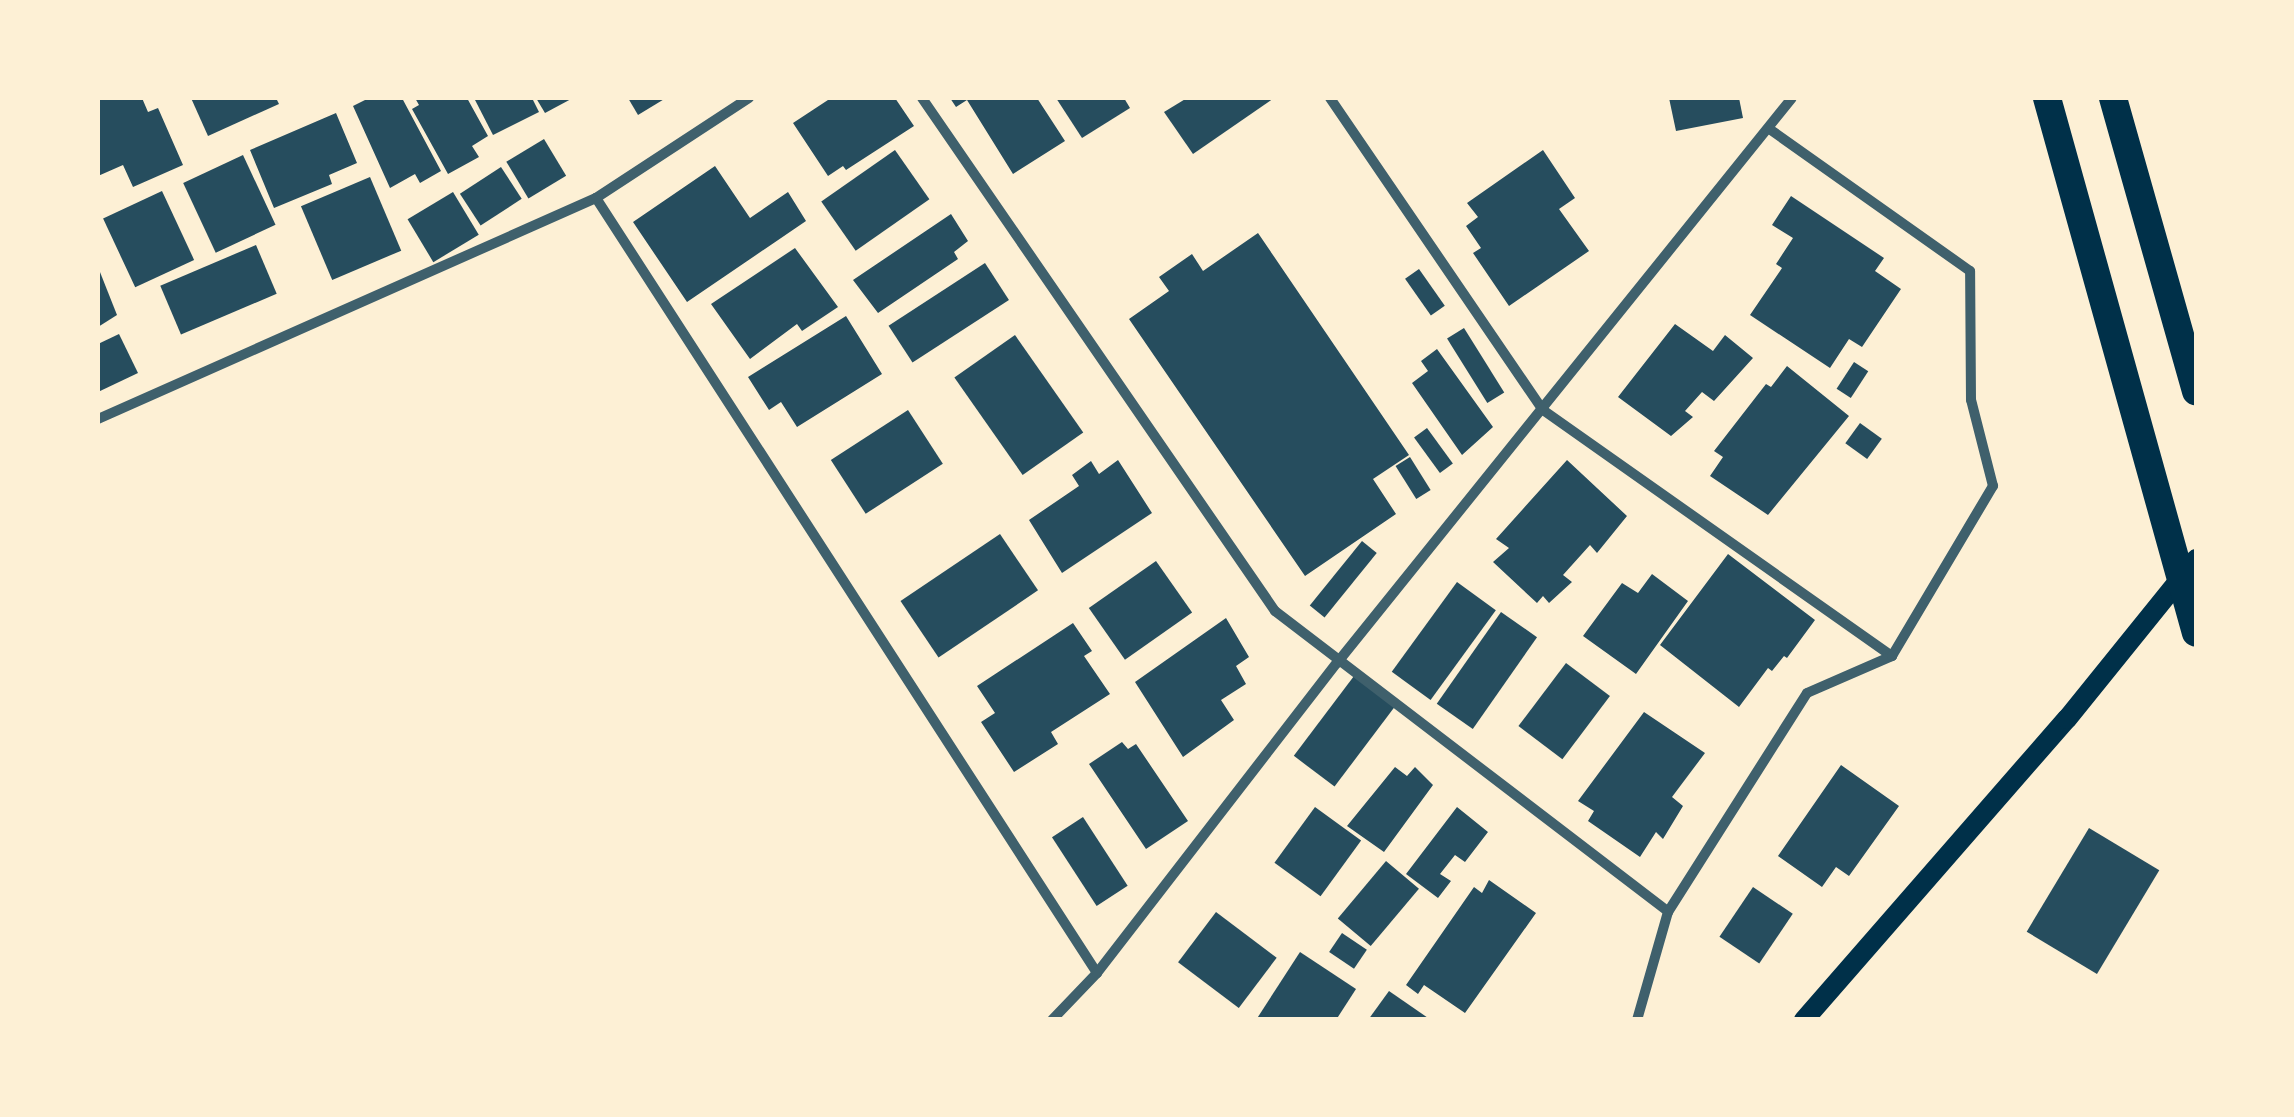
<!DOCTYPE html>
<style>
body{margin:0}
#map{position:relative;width:2294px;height:1117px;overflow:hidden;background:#fdf0d5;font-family:Montserrat,sans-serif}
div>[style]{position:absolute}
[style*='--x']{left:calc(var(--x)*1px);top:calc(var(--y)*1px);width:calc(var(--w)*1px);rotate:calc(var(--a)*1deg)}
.building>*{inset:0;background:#264d5e;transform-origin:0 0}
.minor>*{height:10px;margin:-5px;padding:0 5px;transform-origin:5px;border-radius:5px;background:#3f606c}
.secondary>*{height:20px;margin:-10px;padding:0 10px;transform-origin:10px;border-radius:10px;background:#003049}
.trunk>*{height:28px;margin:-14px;padding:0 14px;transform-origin:14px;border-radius:14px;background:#003049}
span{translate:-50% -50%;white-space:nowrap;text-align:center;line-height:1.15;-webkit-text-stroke:10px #fdf0d5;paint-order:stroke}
.frame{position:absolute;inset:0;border:100px solid #fdf0d5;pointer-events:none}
</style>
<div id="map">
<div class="building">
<div style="clip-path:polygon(98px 98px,142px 98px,148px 112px,158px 108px,183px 165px,133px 187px,123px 165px,98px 176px)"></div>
<div style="clip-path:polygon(191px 98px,276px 98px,279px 104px,208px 136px)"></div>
<div style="clip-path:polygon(369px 98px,402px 98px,441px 171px,420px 183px,415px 174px,390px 188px,353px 106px)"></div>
<div style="clip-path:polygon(415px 98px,467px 98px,488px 136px,472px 146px,479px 157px,448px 174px,412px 109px,419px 105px)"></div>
<div style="clip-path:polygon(474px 98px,532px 98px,539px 112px,493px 135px)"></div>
<div style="clip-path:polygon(536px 98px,573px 98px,545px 113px)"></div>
<div style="clip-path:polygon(628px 98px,666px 98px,638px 115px)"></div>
<div style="clip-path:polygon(831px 98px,895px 98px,914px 126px,846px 170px,843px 166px,828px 176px,793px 123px)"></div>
<div style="clip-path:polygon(950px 98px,1037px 98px,1065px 141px,1013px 174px,967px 100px,956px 107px)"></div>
<div style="clip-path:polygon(1056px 98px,1124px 98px,1130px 108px,1082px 138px)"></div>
<div style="clip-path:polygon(1187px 98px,1274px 98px,1193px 154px,1164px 112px)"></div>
<div style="clip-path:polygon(1669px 98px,1739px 98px,1743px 118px,1676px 131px)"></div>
<div style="clip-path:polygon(336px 113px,357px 163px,329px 175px,332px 184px,274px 208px,250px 150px)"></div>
<div style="left:544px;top:139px;width:43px;height:44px;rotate:59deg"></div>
<div style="left:895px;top:150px;width:60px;height:90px;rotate:55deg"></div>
<div style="clip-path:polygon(1543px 150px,1575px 198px,1559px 209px,1589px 251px,1509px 306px,1473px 253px,1481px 248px,1466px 226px,1478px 217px,1467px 203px)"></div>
<div style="left:243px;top:155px;width:77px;height:66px;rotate:65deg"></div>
<div style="clip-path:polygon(715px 166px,750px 218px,788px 192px,806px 221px,687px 302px,633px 222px)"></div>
<div style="left:501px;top:167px;width:38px;height:49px;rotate:57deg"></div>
<div style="left:370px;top:177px;width:80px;height:75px;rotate:67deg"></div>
<div style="left:162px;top:191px;width:76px;height:65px;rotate:65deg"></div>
<div style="left:453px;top:192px;width:50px;height:53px;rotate:59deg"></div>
<div style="clip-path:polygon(1791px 196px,1884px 258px,1875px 271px,1901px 289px,1862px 347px,1849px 339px,1830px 368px,1750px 315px,1782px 268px,1776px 264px,1793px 238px,1772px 225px)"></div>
<div style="clip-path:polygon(951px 214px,968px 241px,954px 252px,958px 259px,878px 313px,853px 280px)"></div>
<div style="clip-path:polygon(1258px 233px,1409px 455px,1373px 479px,1396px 514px,1305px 576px,1129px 319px,1169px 291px,1159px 277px,1192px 254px,1203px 271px)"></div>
<div style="left:256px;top:245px;width:53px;height:104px;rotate:67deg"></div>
<div style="clip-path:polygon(795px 248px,838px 307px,802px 331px,797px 324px,750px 359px,711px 304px)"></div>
<div style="left:985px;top:263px;width:44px;height:115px;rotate:57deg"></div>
<div style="clip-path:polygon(98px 267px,117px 315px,98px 327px)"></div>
<div style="left:1419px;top:269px;width:45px;height:17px;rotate:55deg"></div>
<div style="clip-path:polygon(846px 316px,882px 374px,797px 427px,781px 402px,769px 410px,748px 377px)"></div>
<div style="clip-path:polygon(1675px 324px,1713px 351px,1725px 335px,1753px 358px,1714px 401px,1702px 392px,1685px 411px,1693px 417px,1671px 436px,1618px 397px)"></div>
<div style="left:1464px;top:328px;width:76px;height:20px;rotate:58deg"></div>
<div style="clip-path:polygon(119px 334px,138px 373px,98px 392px,98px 344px)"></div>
<div style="left:1015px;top:335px;width:119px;height:74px;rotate:55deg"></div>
<div style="clip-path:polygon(1437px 349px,1493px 427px,1462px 455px,1412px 383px,1428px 371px,1421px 361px)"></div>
<div style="left:1854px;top:362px;width:17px;height:32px;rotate:33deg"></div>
<div style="clip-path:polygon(1787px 366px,1849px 416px,1768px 515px,1710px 476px,1723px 457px,1714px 451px,1766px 384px,1771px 387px)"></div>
<div style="left:908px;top:410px;width:64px;height:92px;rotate:57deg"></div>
<div style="left:1860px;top:423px;width:27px;height:25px;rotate:36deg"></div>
<div style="left:1427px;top:428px;width:44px;height:16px;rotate:54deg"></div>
<div style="left:1410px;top:457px;width:39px;height:17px;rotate:58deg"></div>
<div style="clip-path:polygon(1118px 460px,1152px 513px,1062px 573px,1029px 520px,1079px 486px,1072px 475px,1091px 461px,1099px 474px)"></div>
<div style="clip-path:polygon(1567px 460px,1627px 516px,1597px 553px,1590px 545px,1563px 575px,1572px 582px,1549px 603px,1543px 596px,1537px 603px,1493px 562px,1509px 548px,1496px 539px)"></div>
<div style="left:1000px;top:534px;width:68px;height:120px;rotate:56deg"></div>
<div style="left:1362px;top:541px;width:19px;height:83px;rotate:39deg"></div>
<div style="clip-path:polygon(1728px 554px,1815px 620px,1787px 658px,1784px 656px,1772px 671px,1768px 668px,1739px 707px,1660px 645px)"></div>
<div style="left:1156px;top:561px;width:63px;height:82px;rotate:55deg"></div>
<div style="clip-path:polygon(1652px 574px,1688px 601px,1636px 674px,1583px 636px,1622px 583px,1638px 593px)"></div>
<div style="left:1457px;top:582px;width:48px;height:111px;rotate:36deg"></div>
<div style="left:1501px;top:612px;width:44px;height:112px;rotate:35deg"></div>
<div style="clip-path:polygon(1226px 618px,1249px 657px,1236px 666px,1246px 684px,1221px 700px,1234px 720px,1183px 757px,1135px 682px)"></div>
<div style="clip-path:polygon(1073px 623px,1092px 651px,1084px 656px,1110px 694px,1051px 732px,1058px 744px,1014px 772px,981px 722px,995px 713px,977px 686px)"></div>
<div style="left:1566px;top:663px;width:55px;height:79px;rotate:37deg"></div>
<div style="left:1354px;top:676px;width:51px;height:100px;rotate:37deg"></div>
<div style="clip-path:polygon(1644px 712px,1705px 753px,1672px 797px,1683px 806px,1663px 839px,1656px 832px,1640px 857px,1588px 821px,1594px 811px,1578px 801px)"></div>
<div style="clip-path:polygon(1122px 742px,1128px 749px,1136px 744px,1188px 821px,1146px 849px,1089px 764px)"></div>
<div style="clip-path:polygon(1841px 765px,1899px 806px,1849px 876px,1836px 867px,1822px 887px,1778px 856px)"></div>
<div style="clip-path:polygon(1395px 767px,1407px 776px,1415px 767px,1433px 785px,1384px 852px,1347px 826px)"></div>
<div style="left:1315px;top:807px;width:57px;height:69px;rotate:36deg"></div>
<div style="clip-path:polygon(1457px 807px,1488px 832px,1465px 862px,1455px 855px,1440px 874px,1451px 881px,1438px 898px,1406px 874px)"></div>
<div style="left:1083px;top:817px;width:82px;height:37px;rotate:57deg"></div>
<div style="left:2089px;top:828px;width:82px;height:121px;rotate:31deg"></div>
<div style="left:1386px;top:861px;width:43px;height:75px;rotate:40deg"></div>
<div style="clip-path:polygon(1489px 880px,1536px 913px,1465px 1013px,1424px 985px,1418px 994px,1406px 985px,1474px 887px,1482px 893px)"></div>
<div style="left:1753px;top:887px;width:48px;height:60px;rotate:34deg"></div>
<div style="left:1216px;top:912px;width:76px;height:63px;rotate:37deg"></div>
<div style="left:1342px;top:933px;width:30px;height:23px;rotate:34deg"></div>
<div style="clip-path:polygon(1300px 952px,1356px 989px,1336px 1020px,1256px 1020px)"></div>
<div style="clip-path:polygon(1389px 991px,1431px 1020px,1368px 1020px)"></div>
</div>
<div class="minor">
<div style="--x:922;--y:98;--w:623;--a:55.47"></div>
<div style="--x:1275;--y:611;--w:495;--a:37.4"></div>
<div style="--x:1330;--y:98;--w:378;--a:55.7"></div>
<div style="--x:1543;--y:410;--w:427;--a:35.2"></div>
<div style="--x:596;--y:198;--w:923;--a:57.12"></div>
<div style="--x:98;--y:419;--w:545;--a:-23.93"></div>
<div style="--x:596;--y:198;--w:183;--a:-33.2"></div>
<div style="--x:1052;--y:1020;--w:65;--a:-46.2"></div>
<div style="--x:1097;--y:973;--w:392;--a:-52.3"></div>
<div style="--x:1337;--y:663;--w:725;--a:-51.16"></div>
<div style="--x:1637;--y:1020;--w:112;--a:-74"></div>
<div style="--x:1668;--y:912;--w:259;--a:-57.6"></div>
<div style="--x:1807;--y:693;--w:93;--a:-23.5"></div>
<div style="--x:1892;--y:656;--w:198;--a:-59.3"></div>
<div style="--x:1993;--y:486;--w:89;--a:-104.3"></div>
<div style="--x:1971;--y:400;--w:129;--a:-90.4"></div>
<div style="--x:1970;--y:271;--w:244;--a:-144.7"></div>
</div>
<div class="secondary">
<div style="--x:1804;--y:1020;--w:400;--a:-48.9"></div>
<div style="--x:2067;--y:719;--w:206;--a:-51.1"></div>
</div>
<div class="trunk">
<div style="--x:2047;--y:98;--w:555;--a:74.44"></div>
<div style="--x:2113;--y:98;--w:305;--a:74.2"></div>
</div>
<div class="frame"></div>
</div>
